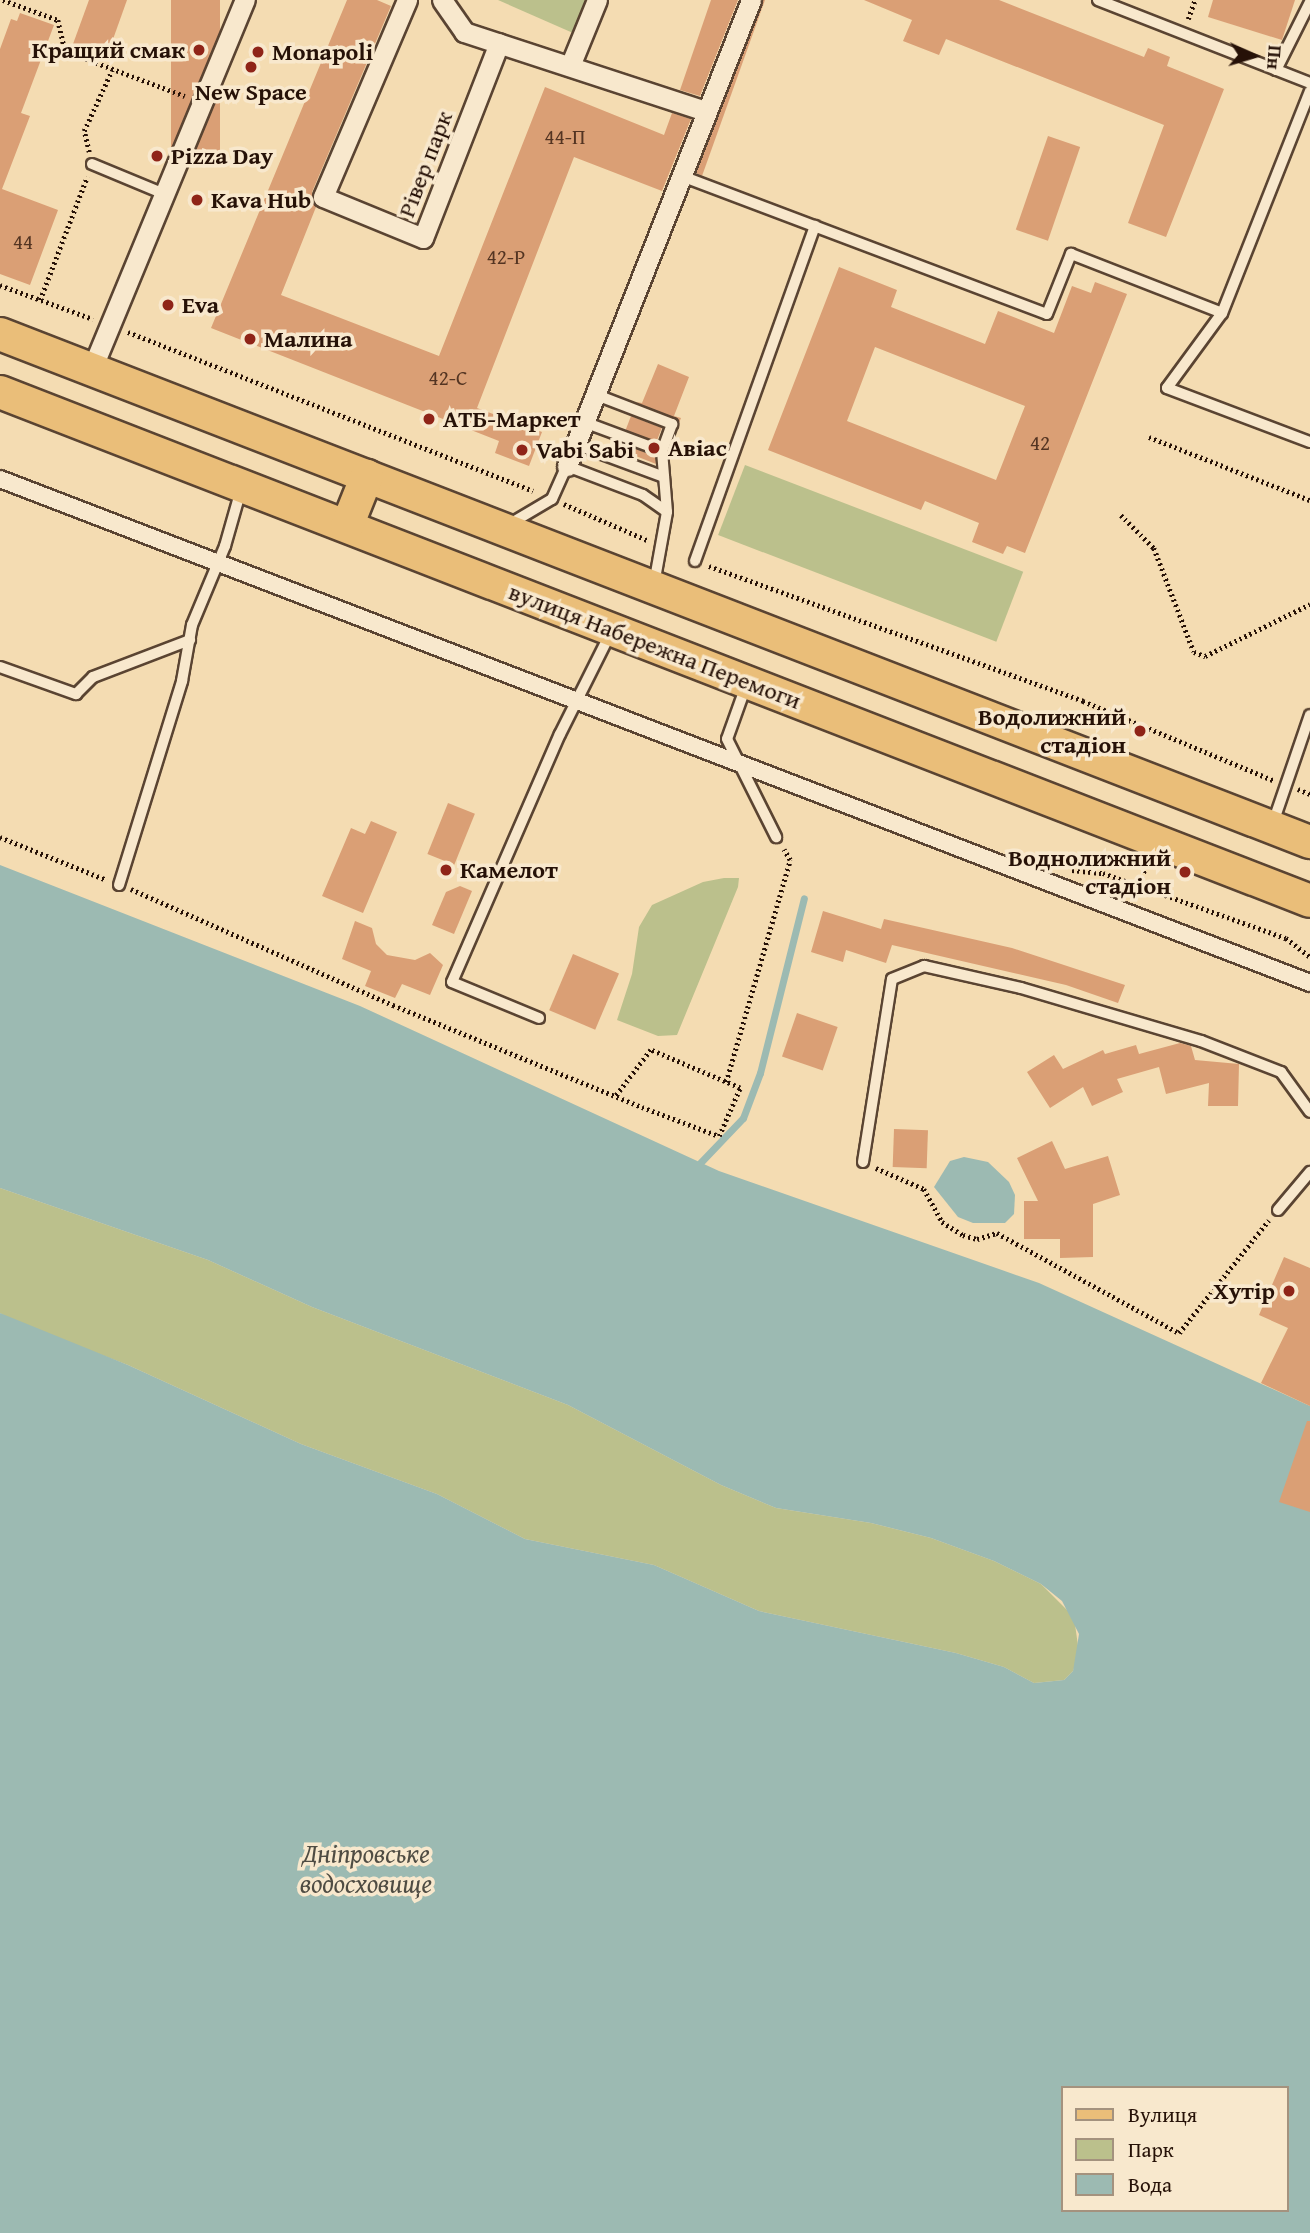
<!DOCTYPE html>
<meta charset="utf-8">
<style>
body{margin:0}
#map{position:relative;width:1310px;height:2233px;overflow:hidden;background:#f4dcb2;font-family:"Gentium Book Plus",serif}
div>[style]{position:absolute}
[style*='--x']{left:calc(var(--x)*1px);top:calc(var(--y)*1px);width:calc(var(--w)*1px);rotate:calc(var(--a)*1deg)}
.green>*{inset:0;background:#bbc08c;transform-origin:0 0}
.water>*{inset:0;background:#9cbab2}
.stream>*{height:7px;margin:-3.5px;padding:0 3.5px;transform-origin:3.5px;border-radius:3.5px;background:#9cbab2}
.building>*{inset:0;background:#da9f75;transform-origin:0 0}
.path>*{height:4.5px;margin-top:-2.25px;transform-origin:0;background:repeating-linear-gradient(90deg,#261107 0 2px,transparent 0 5.5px)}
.roads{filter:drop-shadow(2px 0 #5a4432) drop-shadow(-2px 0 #5a4432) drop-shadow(0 2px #5a4432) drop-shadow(0 -2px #5a4432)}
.service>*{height:10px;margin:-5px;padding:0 5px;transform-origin:5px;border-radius:5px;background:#f8e8cd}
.pedestrian>*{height:16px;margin:-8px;padding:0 8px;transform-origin:8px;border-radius:8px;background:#f8e8cd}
.minor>*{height:19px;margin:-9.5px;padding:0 9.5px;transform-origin:9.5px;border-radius:9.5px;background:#f8e8cd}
.primary>*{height:32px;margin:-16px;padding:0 16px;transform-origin:16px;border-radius:16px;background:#eabe79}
.dots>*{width:19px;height:19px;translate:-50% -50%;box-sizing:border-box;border:4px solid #f8e8cd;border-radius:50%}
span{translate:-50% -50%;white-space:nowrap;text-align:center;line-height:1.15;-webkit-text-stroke:7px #f8e8cd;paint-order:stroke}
.number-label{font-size:21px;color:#533422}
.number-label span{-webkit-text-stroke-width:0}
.poi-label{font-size:24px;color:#261107;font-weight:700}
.right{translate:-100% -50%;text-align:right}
.left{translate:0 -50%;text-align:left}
.street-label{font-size:24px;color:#261107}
.water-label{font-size:26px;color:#4f4c43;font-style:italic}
.legend{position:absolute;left:1061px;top:2086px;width:228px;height:126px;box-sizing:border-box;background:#f8e8cd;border:2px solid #a4927e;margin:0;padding:9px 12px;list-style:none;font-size:21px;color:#261107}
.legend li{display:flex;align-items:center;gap:14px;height:35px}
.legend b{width:35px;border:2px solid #a4927e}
.north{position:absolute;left:1219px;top:21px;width:70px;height:70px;-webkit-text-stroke:5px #f8e8cd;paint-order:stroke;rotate:94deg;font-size:19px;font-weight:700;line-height:28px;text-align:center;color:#261107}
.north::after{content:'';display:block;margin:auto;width:24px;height:32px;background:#261107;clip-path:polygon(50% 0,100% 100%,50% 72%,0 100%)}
</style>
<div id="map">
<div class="green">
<div style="clip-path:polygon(498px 0,586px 0,573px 33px)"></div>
<div style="left:745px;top:465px;width:298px;height:75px;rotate:21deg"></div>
<div style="clip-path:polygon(724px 878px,739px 878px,738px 887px,677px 1035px,658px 1036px,617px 1020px,632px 974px,639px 927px,652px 905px,703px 882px)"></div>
<div style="clip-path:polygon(0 1188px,208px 1260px,312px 1307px,568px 1405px,721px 1485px,776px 1508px,871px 1523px,931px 1538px,994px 1561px,1041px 1584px,1074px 1617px,1079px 1653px,1073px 1671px,1064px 1680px,1034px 1683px,1004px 1667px,956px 1653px,759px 1611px,654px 1565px,525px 1539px,437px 1494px,301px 1444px,128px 1365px,15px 1322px,0 1313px)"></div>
</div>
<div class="water">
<div style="clip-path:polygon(evenodd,0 865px,360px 1006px,719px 1171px,1039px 1283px,1310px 1406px,1310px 2233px,0 2233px,0 1313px,128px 1365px,301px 1444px,437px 1494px,525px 1539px,654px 1565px,759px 1611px,956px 1653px,1004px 1667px,1034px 1683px,1064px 1680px,1073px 1671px,1079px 1634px,1062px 1601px,1041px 1584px,994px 1561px,931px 1538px,871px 1523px,776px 1508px,721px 1485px,568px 1405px,312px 1307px,208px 1260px,0 1188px,0 865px,1063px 2088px,1287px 2088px,1287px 2210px,1063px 2210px,1063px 2088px)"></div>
<div style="clip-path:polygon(964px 1157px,988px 1162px,1009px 1182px,1015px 1195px,1014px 1214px,1005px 1223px,973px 1223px,958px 1217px,934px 1187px,950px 1161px)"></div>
</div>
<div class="stream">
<div style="--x:700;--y:1163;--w:62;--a:-46.3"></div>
<div style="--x:743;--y:1118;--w:48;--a:-69.3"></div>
<div style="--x:760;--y:1073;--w:180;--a:-75.9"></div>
</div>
<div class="building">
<div style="clip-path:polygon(89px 0,127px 0,107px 56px,73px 44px)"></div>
<div style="left:171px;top:0;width:49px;height:163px"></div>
<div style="clip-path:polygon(347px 0,377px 0,391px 6px,312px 192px,316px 207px,281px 295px,439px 356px,545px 87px,664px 135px,672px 113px,691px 119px,662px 191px,574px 157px,477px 408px,542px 432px,529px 466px,495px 453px,499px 441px,211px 328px)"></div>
<div style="clip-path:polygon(711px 0,738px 0,700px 96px,680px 90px)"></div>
<div style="clip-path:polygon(763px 0,765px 0,702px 176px,696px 173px)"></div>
<div style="clip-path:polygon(864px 0,999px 0,1144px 57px,1148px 48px,1170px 57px,1167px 66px,1224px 89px,1166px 237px,1128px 223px,1164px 125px,946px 39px,939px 55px,903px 41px,912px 20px)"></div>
<div style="clip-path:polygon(1213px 0,1295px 0,1282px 40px,1208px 17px)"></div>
<div style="clip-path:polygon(20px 13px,54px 25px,21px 113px,30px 116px,2px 189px,58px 210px,30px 285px,0 274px,0 49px,11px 19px,17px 21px)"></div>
<div style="left:1048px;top:136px;width:34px;height:99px;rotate:19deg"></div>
<div style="clip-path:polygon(evenodd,839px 267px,897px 290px,891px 307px,985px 344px,998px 311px,1054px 333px,1072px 286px,1091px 293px,1095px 282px,1127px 294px,1025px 553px,1007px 546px,1003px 554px,972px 542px,979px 523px,925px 501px,921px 510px,768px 450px,839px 267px,875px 347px,1025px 406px,996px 480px,847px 421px,875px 347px)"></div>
<div style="clip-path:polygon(658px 364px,689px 377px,674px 416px,681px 418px,679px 423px,636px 402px,642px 403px)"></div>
<div style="left:631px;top:416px;width:33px;height:15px;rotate:21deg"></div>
<div style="clip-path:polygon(620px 443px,655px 456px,656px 464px,618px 449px)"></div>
<div style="left:448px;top:803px;width:29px;height:55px;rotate:22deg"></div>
<div style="clip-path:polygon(371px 821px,397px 832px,363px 913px,322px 896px,351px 828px,365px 834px)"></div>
<div style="clip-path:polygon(460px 886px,472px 891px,454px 934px,432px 925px,446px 892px)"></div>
<div style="clip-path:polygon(823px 911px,881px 929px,884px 919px,1012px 948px,1125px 985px,1118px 1003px,1066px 985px,892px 945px,886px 963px,846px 950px,843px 962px,811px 952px)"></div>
<div style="clip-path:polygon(355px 921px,372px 928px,376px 944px,387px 955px,415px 960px,430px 953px,443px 965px,430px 995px,402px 984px,395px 998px,365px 986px,371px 971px,342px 959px)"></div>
<div style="left:573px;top:954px;width:50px;height:61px;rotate:23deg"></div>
<div style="left:797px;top:1013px;width:43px;height:46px;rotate:19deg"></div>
<div style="clip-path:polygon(1180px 1043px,1191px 1046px,1195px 1060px,1239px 1064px,1238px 1106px,1208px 1106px,1209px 1083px,1166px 1094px,1159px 1067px,1117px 1079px,1123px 1092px,1092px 1106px,1083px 1087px,1050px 1108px,1027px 1072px,1054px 1055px,1063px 1069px,1103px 1050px,1105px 1054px,1136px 1045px,1139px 1054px)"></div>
<div style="left:894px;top:1129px;width:34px;height:38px;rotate:2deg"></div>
<div style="clip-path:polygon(1052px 1141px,1065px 1169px,1108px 1156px,1120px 1195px,1093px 1204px,1093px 1257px,1060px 1258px,1060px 1239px,1024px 1239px,1024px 1201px,1038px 1201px,1017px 1158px)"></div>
<div style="clip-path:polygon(1284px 1257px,1310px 1268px,1310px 1406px,1261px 1383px,1288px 1328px,1259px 1315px)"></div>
<div style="clip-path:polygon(1307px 1421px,1310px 1421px,1310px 1512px,1279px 1502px)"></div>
</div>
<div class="path">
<div style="--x:3;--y:0;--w:59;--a:20"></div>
<div style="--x:58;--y:20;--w:32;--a:77"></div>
<div style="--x:65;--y:51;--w:128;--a:20.6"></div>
<div style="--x:1188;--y:19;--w:20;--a:-70"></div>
<div style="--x:89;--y:152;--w:22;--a:-103"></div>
<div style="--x:84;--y:131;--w:67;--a:-65.3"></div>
<div style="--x:0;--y:285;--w:99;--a:20.1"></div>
<div style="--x:40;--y:300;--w:132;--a:-69.1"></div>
<div style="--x:128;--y:332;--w:435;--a:21.4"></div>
<div style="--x:1149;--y:437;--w:173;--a:21.4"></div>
<div style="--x:564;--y:504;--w:93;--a:23.5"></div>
<div style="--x:1121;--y:515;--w:47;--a:45"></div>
<div style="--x:1154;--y:548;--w:111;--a:69"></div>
<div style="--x:1194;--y:652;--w:12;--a:20"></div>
<div style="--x:1205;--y:656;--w:117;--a:-26.3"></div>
<div style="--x:709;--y:566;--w:398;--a:19.8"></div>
<div style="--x:1083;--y:701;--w:206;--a:22.6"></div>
<div style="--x:1298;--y:789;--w:13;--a:23"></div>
<div style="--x:0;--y:837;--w:115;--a:21.9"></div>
<div style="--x:1072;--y:870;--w:31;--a:6"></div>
<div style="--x:1103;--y:873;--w:194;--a:19.6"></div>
<div style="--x:1286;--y:938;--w:31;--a:38"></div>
<div style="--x:131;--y:889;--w:287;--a:23.9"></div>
<div style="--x:393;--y:1005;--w:269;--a:22.3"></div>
<div style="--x:642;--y:1107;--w:82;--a:20.6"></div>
<div style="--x:719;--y:1136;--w:52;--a:-66.4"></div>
<div style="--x:740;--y:1088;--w:97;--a:-156.9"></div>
<div style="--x:651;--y:1050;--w:58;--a:127.3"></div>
<div style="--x:1133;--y:898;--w:37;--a:-68"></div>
<div style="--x:726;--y:1082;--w:231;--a:-73.9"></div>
<div style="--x:790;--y:860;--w:12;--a:-121"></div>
<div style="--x:876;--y:1168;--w:52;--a:23.6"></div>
<div style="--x:924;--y:1189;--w:38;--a:61"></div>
<div style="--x:942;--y:1222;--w:25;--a:32"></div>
<div style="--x:963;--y:1235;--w:15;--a:16"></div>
<div style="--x:977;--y:1239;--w:21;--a:-17"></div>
<div style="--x:997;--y:1233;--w:208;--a:28.8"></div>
<div style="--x:1179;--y:1333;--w:144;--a:-51.5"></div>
</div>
<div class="roads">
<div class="service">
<div style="--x:1098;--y:0;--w:228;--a:21.4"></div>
<div style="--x:1276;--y:70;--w:76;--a:-63.4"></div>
<div style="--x:1310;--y:91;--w:239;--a:111.6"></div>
<div style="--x:1222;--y:313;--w:93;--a:126.3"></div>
<div style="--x:1167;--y:388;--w:153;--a:20.7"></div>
<div style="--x:92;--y:164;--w:78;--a:22.6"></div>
<div style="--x:679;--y:175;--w:393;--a:20.7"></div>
<div style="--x:1047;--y:314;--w:65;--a:-68.2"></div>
<div style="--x:1071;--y:254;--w:162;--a:21.3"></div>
<div style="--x:594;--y:394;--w:84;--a:21"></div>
<div style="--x:672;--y:424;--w:29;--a:110"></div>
<div style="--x:662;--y:451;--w:61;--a:85.3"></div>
<div style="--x:584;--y:422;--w:83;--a:20.4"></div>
<div style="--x:575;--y:444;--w:95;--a:20.3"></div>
<div style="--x:508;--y:525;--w:51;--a:-30.6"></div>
<div style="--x:552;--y:499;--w:36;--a:-66"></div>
<div style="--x:567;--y:466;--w:81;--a:20.9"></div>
<div style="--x:643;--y:495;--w:29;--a:35"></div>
<div style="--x:667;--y:512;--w:73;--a:100.2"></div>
<div style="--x:695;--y:561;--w:356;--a:-70.3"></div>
<div style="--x:0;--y:667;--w:81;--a:19.6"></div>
<div style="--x:76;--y:694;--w:24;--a:-45"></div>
<div style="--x:93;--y:677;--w:104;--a:-20.9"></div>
<div style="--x:746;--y:686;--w:56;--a:109.7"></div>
<div style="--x:727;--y:739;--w:110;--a:63.4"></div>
<div style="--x:1273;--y:823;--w:114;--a:-71.1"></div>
<div style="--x:119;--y:885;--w:214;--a:-72.8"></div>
<div style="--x:182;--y:681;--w:57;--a:-79.9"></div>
<div style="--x:192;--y:625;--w:86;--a:-67.3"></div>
<div style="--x:225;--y:546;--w:58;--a:-74.1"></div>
<div style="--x:539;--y:1018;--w:94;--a:-157.5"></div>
<div style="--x:452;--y:982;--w:270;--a:-66.5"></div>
<div style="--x:560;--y:734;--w:112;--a:-63.4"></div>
<div style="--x:863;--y:1162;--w:185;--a:-81"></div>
<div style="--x:892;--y:979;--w:35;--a:-22"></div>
<div style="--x:924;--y:966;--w:99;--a:12.8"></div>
<div style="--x:1021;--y:988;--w:188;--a:16.4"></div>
<div style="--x:1201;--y:1041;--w:86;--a:21.2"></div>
<div style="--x:1281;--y:1072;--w:49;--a:54.1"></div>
<div style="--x:1278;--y:1210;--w:50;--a:-49.9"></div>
</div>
<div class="pedestrian">
<div style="--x:0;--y:479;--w:1404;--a:21.04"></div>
</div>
<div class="minor">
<div style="--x:407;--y:0;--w:214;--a:113.1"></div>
<div style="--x:323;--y:197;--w:108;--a:22.3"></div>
<div style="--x:423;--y:238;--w:209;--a:-68.7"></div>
<div style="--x:442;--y:0;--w:39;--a:55"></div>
<div style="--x:464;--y:32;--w:254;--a:18.1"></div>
<div style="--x:570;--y:66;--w:71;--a:-67.8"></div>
<div style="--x:91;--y:371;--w:402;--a:-67.5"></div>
<div style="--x:567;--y:466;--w:501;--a:-68.45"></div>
</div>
<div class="primary">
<div style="--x:0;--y:334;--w:1405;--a:21.2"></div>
<div style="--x:0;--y:392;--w:1405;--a:21.23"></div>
<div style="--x:347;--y:526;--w:54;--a:-68.2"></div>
</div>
</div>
<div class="dots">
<div style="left:199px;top:50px;background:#8f2418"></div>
<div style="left:258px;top:52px;background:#8f2418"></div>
<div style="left:251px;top:67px;background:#8f2418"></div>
<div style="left:157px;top:156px;background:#8f2418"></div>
<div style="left:197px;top:200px;background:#8f2418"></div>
<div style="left:168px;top:305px;background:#8f2418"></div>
<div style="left:250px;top:339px;background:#8f2418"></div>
<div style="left:429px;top:419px;background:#8f2418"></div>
<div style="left:654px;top:448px;background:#8f2418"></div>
<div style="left:522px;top:450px;background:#8f2418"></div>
<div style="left:1140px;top:731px;background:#8f2418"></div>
<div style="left:446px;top:870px;background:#8f2418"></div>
<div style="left:1185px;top:872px;background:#8f2418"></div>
<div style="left:1289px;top:1291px;background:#8f2418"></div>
</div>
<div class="number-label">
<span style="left:565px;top:137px">44-П</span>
<span style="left:23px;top:242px">44</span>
<span style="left:506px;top:257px">42-Р</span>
<span style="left:448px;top:378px">42-С</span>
<span style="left:1040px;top:443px">42</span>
</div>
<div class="poi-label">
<span class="right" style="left:185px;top:50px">Кращий смак</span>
<span class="left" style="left:272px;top:52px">Monapoli</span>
<span style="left:251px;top:92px">New Space</span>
<span class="left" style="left:171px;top:156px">Pizza Day</span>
<span class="left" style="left:211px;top:200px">Kava Hub</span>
<span class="left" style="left:182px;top:305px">Eva</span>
<span class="left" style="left:264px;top:339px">Малина</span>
<span class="left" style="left:443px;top:419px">АТБ-Маркет</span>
<span class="left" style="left:668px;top:448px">Авіас</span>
<span class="left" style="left:536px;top:450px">Vabi Sabi</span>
<span class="right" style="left:1126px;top:731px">Водолижний<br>стадіон</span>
<span class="right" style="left:1171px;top:872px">Воднолижний<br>стадіон</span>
<span class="left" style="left:460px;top:870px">Камелот</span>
<span class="right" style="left:1275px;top:1291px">Хутір</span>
</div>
<div class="street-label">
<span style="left:425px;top:164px;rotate:-69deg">Рівер парк</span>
<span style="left:655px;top:646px;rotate:21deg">вулиця Набережна Перемоги</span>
</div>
<div class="water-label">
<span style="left:366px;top:1868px">Дніпровське<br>водосховище</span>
</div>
<ul class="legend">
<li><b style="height:9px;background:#eabe79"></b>Вулиця</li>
<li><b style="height:19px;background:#bbc08c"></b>Парк</li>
<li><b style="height:19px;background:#9cbab2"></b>Вода</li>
</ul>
<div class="north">Пн</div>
</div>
